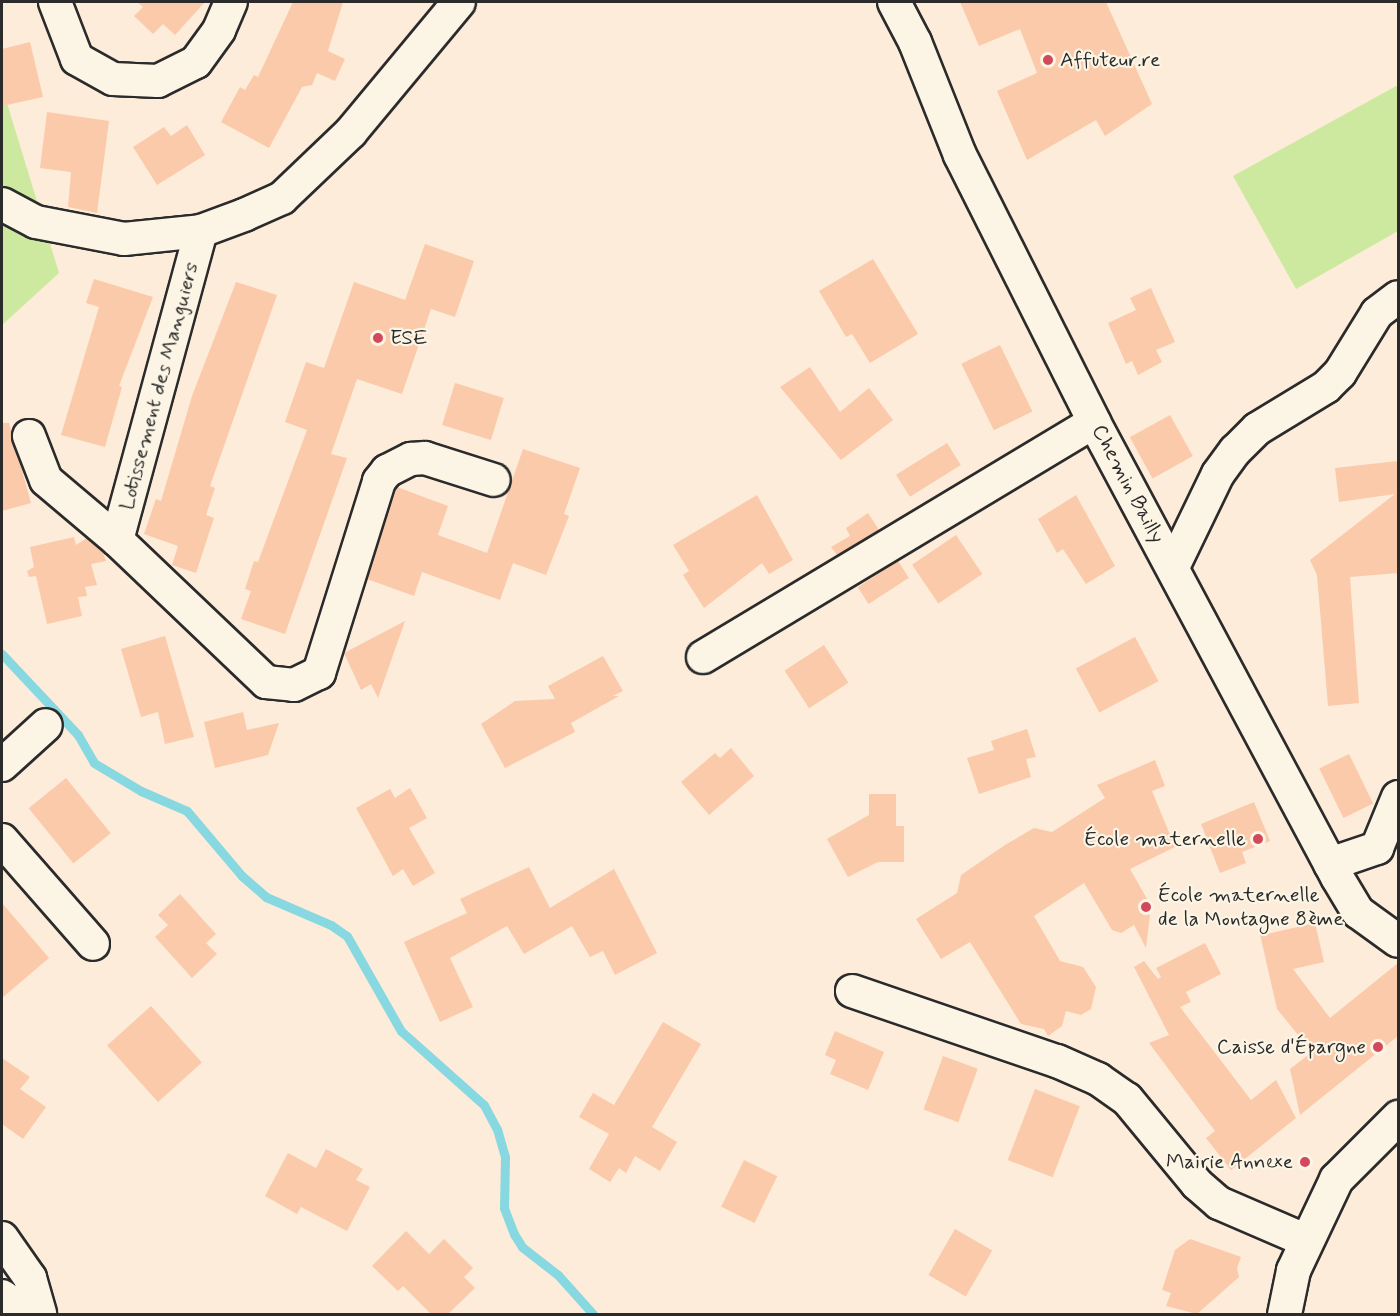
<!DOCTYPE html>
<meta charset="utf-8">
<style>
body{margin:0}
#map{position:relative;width:1400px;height:1316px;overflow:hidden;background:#fcecd9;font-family:Mynerve,sans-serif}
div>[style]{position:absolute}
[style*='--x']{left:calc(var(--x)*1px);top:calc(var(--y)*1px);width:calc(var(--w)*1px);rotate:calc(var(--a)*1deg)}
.green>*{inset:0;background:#cde9a0}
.stream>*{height:9px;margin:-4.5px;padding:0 4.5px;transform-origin:4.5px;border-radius:4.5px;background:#87d8e0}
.building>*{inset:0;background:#fbcaaa;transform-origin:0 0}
.roads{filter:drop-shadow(2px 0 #2b2b2b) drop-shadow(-2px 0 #2b2b2b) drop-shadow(0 2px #2b2b2b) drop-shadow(0 -2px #2b2b2b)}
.minor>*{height:32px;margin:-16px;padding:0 16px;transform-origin:16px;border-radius:16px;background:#fcf5e5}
.major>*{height:33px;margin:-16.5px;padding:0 16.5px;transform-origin:16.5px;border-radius:16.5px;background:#fcf5e5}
.dots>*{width:16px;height:16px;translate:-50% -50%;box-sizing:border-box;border:3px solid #fcf5e5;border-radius:50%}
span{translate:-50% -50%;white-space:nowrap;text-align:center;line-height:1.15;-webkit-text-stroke:4.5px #fcf5e5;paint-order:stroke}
.poi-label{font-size:21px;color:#2b2b2b}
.left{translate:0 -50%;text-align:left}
.right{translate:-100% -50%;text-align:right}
.street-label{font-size:21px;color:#2b2b2b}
.frame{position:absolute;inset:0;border:3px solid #2b2b2b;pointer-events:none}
</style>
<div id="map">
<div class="green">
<div style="clip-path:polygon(1398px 85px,1398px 231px,1296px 289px,1233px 176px)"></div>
<div style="clip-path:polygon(2px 87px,59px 273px,2px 325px)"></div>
</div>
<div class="stream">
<div style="--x:2;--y:654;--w:111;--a:46.8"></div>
<div style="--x:78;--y:735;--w:32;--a:60"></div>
<div style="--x:94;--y:763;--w:55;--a:30.8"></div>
<div style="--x:141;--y:791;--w:50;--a:23.5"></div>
<div style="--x:187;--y:811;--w:85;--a:49.8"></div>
<div style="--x:242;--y:876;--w:32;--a:41"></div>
<div style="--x:266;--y:897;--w:71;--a:23.3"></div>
<div style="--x:331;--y:925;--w:19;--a:35"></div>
<div style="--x:347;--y:936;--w:109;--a:60.4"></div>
<div style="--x:401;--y:1031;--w:111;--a:41.7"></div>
<div style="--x:484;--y:1105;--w:27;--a:62"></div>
<div style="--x:497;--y:1129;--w:29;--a:74"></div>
<div style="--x:505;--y:1157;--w:51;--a:91.1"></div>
<div style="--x:504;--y:1208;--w:28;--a:69"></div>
<div style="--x:514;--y:1234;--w:15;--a:58"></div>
<div style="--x:522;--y:1247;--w:46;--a:37.9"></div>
<div style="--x:558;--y:1275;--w:52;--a:48.1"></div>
</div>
<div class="building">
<div style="clip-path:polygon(137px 2px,205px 2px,175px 35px,163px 24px,153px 34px,134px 16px,143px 7px)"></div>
<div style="clip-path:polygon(293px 2px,343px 2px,328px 51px,345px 59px,335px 81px,317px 73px,312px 85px,302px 87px,269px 148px,221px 122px,240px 87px,245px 90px,254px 75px,258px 77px)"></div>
<div style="clip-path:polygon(960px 2px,1106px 2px,1152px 104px,1105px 136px,1096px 120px,1027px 160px,997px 91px,1037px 73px,1020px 29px,979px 46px)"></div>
<div style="clip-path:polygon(30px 42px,43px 97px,2px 106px,2px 49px)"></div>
<div style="clip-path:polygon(47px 112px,109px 121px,97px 213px,68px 207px,71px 172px,40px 168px)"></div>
<div style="clip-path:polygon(187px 125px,205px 155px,157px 185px,133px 147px,164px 127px,171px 136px)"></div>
<div style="clip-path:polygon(425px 244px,474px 261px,455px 317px,431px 309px,402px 394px,357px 379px,331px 454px,347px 458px,285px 634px,241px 619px,251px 591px,245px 589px,254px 561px,258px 562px,307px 430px,285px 422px,306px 362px,324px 368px,354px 282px,405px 300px)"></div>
<div style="clip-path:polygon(873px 259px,918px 334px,870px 363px,852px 334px,846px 337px,819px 291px)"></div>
<div style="clip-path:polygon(94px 279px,153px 297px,119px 386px,122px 387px,105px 447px,61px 435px,99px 307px,86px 303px)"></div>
<div style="clip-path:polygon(236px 282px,277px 295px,210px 486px,215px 488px,206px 515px,214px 518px,196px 573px,172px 565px,178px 546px,144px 534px,156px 499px,161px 501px,192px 396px)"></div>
<div style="clip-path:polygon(1151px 288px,1175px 342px,1156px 350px,1162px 362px,1138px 375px,1132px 361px,1126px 364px,1108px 323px,1136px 310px,1130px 298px)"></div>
<div style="left:1000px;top:345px;width:74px;height:43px;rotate:64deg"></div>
<div style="clip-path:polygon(810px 367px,840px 412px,869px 388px,893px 420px,841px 460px,780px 387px)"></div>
<div style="left:455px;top:383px;width:51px;height:44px;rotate:17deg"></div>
<div style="left:1170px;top:415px;width:47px;height:46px;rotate:61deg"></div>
<div style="clip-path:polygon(2px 423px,9px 423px,31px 503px,2px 511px)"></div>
<div style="left:947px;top:443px;width:26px;height:60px;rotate:58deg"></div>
<div style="clip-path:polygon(523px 449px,580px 468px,564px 514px,569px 516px,546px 575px,513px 563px,500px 600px,422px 572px,414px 596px,367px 579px,397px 487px,448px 506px,438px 535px,487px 553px)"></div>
<div style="clip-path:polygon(1398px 461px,1398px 573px,1350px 577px,1359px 703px,1328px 706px,1317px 575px,1310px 560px,1395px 494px,1339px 502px,1335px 468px)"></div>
<div style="clip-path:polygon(757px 495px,793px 560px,769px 574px,762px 563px,704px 608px,683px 575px,689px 571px,673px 545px)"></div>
<div style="clip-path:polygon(1076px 495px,1115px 566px,1086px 584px,1063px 549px,1057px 553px,1038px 519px)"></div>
<div style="clip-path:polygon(868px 513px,879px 530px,837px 555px,831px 547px,850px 536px,846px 528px)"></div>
<div style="left:956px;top:535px;width:47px;height:53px;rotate:56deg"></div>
<div style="clip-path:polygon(74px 537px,76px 545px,87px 538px,102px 551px,106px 561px,91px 564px,97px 585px,85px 587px,87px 596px,78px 597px,82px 616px,47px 624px,36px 576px,29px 577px,27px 571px,34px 567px,30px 547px)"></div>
<div style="left:898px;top:561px;width:20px;height:48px;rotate:57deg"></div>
<div style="clip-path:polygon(405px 621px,378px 698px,371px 684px,361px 690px,344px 653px)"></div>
<div style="clip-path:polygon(165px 636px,194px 737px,165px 744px,158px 712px,141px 717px,121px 649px)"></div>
<div style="left:1135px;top:637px;width:50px;height:67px;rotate:62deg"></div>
<div style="left:824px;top:645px;width:45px;height:47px;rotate:57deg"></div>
<div style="clip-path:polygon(603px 656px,623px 691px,613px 696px,619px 696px,571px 723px,575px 732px,505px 768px,481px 724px,515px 701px,555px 699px,548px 686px)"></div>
<div style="clip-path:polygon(243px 712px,247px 730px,279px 723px,268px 755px,215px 768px,204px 722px)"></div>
<div style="clip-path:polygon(1027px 729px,1036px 757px,1026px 759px,1031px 777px,979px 794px,967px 758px,994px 750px,991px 741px)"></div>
<div style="clip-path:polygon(731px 748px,754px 776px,709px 815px,681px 782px,715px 753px,720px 758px)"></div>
<div style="left:1349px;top:754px;width:55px;height:33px;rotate:64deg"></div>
<div style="clip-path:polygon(1155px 760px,1165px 786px,1152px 791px,1175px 847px,1130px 869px,1151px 906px,1146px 948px,1134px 925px,1121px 933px,1112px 930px,1084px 883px,1034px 916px,1060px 961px,1083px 967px,1096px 987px,1091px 1009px,1081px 1015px,1066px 1011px,1062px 1026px,1048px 1036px,1044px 1029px,1021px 1024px,970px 942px,941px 959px,916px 919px,957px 893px,961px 875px,1005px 845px,1034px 828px,1052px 832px,1105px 798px,1097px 785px)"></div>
<div style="left:66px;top:778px;width:71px;height:48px;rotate:51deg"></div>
<div style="clip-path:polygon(410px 788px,427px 818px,409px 828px,435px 873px,413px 886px,403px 869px,393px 876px,356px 808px,390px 789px,395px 798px)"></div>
<div style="clip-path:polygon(869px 794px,896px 794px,896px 826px,904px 826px,904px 862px,878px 862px,848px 877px,827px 839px,869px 815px)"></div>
<div style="clip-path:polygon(1254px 802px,1270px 841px,1242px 852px,1246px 863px,1220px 873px,1201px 824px)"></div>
<div style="clip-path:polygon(529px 867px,550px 908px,614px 869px,657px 953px,615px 975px,603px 951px,590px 957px,572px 926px,524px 954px,507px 926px,450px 958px,473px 1007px,440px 1022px,404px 942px,467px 913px,460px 899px)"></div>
<div style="clip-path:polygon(180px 894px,216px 934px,206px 943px,217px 954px,192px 978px,155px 937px,168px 925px,158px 915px)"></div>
<div style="clip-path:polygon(2px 903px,49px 958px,2px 998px)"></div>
<div style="clip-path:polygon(1257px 921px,1267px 934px,1315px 923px,1324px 962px,1293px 969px,1330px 1018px,1398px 963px,1398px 1036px,1300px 1115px,1290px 1069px,1312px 1052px,1277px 1009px)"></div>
<div style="clip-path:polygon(1205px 943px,1221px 974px,1186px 992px,1191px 1002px,1180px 1007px,1251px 1100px,1276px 1080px,1296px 1118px,1231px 1170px,1206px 1138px,1215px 1131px,1149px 1043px,1169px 1035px,1134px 967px,1144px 961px,1158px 979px,1161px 977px,1156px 968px)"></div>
<div style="left:151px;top:1006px;width:76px;height:59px;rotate:48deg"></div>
<div style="clip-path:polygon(663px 1022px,701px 1044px,652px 1127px,677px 1142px,660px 1171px,635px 1156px,626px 1173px,619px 1168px,610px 1182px,589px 1169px,609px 1134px,579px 1117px,593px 1093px,614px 1105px)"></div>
<div style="clip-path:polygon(835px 1031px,884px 1052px,868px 1090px,830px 1074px,836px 1060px,825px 1055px)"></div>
<div style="left:943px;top:1056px;width:37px;height:57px;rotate:20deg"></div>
<div style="clip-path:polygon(2px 1058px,30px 1077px,20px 1089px,46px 1107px,23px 1139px,2px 1124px)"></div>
<div style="left:1035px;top:1089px;width:48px;height:76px;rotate:21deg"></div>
<div style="clip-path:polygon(326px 1149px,363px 1169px,356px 1180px,370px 1187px,347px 1231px,301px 1207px,297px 1214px,265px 1196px,288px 1153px,316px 1168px)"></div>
<div style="left:744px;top:1160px;width:37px;height:52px;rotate:26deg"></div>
<div style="left:955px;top:1229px;width:43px;height:53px;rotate:30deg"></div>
<div style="clip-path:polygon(406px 1231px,429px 1254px,444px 1239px,473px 1268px,464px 1277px,475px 1288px,448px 1314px,431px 1314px,403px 1286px,398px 1291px,372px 1266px)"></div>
<div style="clip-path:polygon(1190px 1239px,1241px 1257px,1237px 1268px,1239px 1277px,1197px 1314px,1166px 1306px,1171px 1293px,1162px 1290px,1175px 1250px)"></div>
</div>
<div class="roads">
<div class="minor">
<div style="--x:55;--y:2;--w:61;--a:68.9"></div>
<div style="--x:77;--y:59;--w:41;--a:29.1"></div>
<div style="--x:113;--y:79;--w:45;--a:2.5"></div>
<div style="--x:158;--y:81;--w:42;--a:-26.6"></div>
<div style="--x:196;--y:62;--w:39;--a:-54"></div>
<div style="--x:219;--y:30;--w:30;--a:-67"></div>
<div style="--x:894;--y:2;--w:45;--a:62.3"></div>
<div style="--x:915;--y:42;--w:122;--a:68.3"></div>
<div style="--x:960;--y:155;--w:299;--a:63.3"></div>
<div style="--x:1094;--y:422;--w:516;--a:61.89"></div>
<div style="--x:1337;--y:877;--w:41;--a:59"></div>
<div style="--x:1358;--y:912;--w:49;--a:35.9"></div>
<div style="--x:2;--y:204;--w:38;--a:28"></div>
<div style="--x:36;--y:222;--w:90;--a:10.9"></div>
<div style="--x:124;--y:239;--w:77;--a:-5.9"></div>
<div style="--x:201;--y:231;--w:46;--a:-20.4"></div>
<div style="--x:244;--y:215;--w:42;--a:-24.1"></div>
<div style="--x:282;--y:198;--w:95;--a:-43.7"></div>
<div style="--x:351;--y:132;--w:169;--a:-50.3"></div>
<div style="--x:201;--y:231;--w:320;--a:105.2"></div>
<div style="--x:117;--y:540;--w:206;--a:43.6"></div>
<div style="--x:266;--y:682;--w:28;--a:6"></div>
<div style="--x:294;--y:685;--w:28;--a:-26"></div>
<div style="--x:319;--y:673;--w:201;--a:-72.6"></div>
<div style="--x:379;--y:481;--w:13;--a:-51"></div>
<div style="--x:387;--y:471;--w:27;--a:-27"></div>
<div style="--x:411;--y:459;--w:14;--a:-4"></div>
<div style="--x:425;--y:458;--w:72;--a:17.7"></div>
<div style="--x:29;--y:436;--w:47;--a:68.9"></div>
<div style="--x:46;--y:480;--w:93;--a:40.2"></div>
<div style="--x:1173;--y:567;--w:103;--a:-64.2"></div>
<div style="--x:1218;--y:474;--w:29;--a:-54"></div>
<div style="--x:1235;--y:451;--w:31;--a:-45"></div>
<div style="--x:1257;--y:429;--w:81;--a:-31.3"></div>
<div style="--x:1326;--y:387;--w:20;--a:-45"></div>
<div style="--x:1340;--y:373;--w:70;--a:-58.3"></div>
<div style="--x:1377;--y:313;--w:26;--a:-37"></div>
<div style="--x:703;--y:657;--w:456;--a:-31"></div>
<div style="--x:2;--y:765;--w:59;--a:-42.3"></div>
<div style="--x:2;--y:840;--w:138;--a:48.8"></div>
<div style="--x:1330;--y:864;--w:50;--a:-18.8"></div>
<div style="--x:1377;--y:848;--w:55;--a:-67.6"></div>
<div style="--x:852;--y:991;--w:217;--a:18.9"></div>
<div style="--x:1057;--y:1061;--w:45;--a:23.7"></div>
<div style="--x:1098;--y:1079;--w:35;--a:35"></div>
<div style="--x:1127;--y:1099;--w:110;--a:50.5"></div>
<div style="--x:1197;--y:1184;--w:29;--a:41"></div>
<div style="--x:1219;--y:1203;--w:94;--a:23.3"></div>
<div style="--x:2;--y:1238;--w:49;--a:55"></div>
<div style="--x:30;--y:1278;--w:37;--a:74"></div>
<div style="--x:2;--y:1296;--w:31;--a:36"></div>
</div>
<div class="major">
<div style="--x:1284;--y:1314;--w:45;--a:-78.4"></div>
<div style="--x:1293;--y:1270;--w:101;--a:-64.7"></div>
<div style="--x:1336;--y:1179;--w:88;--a:-45"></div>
</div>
</div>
<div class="dots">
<div style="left:1048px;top:60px;background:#d1495b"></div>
<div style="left:378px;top:338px;background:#d1495b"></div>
<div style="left:1258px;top:839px;background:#d1495b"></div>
<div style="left:1146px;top:907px;background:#d1495b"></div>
<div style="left:1378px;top:1047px;background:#d1495b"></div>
<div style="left:1305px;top:1162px;background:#d1495b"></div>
</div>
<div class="poi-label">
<span class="left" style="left:1060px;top:60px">Affuteur.re</span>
<span class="left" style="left:390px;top:338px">ESE</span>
<span class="right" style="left:1246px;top:839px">École maternelle</span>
<span class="left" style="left:1158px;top:907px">École maternelle<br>de la Montagne 8ème</span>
<span class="right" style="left:1366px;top:1047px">Caisse d'Épargne</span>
<span class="right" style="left:1293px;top:1162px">Mairie Annexe</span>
</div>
<div class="street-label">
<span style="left:159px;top:386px;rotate:-75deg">Lotissement des Manguiers</span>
<span style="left:1128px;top:484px;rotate:62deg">Chemin Bailly</span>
</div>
<div class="frame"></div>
</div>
